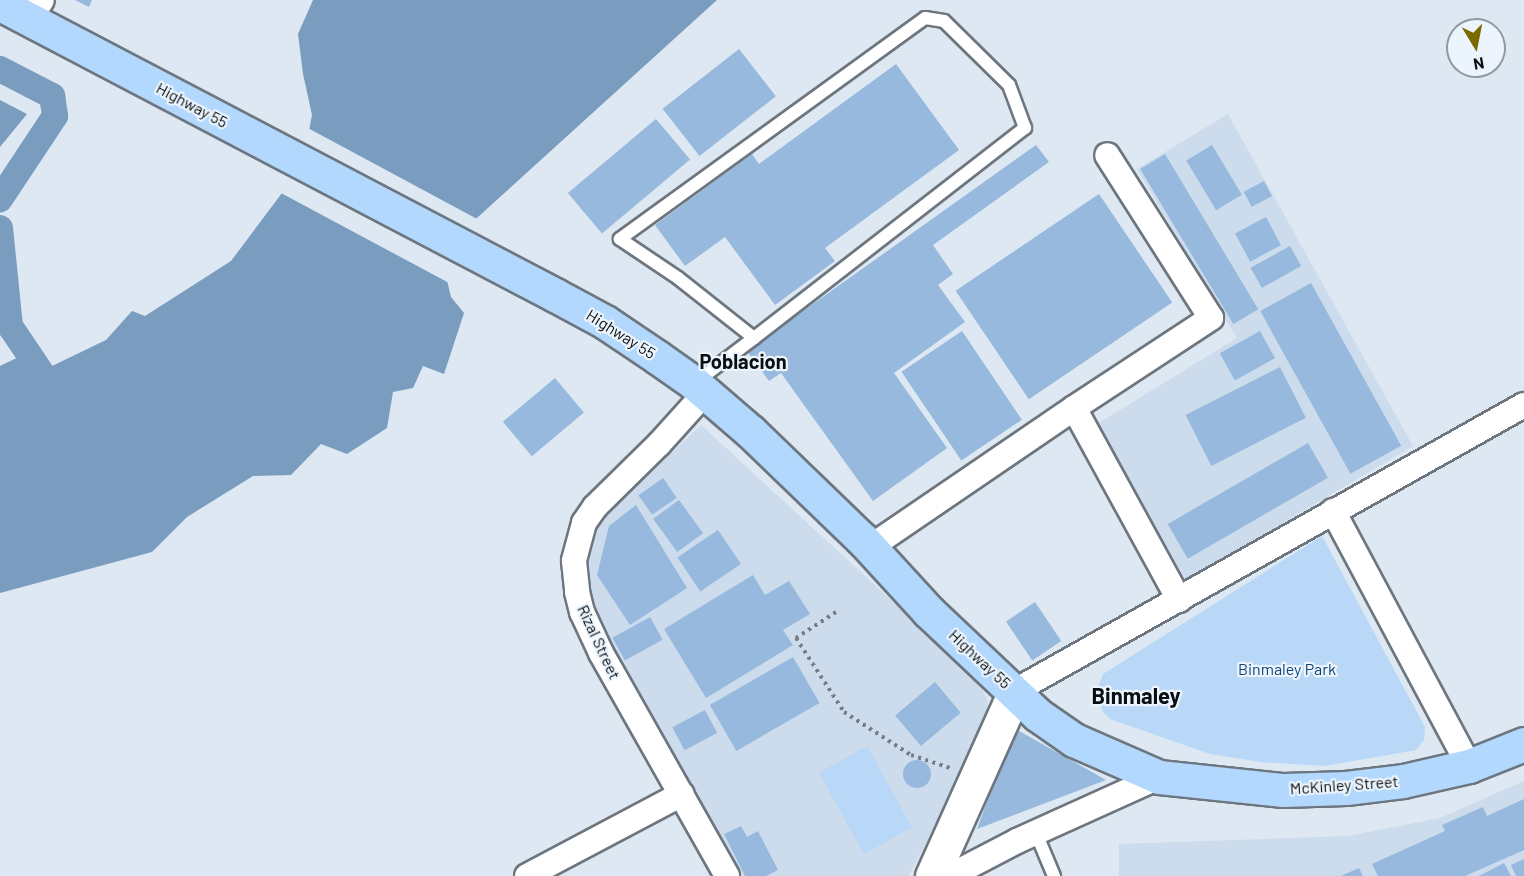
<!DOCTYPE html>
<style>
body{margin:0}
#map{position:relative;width:1524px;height:876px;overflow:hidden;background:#dde8f2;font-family:Barlow,sans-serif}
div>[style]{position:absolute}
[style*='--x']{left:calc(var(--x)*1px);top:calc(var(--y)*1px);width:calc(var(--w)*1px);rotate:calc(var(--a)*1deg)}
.built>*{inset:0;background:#ccdcec}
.green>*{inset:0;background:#b9d7f6;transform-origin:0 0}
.water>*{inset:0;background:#7a9cbf}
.pier>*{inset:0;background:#dde8f2}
.canal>*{height:26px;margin:-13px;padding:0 13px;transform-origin:13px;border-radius:13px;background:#7a9cbf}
.building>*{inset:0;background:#96b9dd;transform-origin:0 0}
.round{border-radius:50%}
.path>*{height:4px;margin-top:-2px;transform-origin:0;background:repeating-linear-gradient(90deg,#777e84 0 3px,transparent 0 7.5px)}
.roads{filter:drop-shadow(2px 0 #6d767f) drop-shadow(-2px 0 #6d767f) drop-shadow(0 2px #6d767f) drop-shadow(0 -2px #6d767f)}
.lane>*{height:12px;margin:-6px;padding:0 6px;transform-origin:6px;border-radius:6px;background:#fff}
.street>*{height:24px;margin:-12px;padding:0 12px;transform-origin:12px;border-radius:12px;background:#fff}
.secondary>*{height:33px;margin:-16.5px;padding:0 16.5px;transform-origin:16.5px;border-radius:16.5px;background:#fff}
.highway>*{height:33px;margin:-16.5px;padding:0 16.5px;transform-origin:16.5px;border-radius:16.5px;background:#b2d8fe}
span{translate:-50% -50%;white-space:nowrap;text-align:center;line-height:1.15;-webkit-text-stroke:4.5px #ecf5fd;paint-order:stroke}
.street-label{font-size:16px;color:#0c0f12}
.park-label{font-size:16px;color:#104673}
.quarter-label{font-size:20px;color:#0c0f12;font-weight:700}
.district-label{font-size:22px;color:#0c0f12;font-weight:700}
.north{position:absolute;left:1446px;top:18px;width:60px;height:60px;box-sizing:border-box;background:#ecf5fd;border:2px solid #92999f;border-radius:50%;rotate:170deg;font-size:16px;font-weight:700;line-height:24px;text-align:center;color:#0c0f12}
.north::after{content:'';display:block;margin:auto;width:21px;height:27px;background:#7a6a02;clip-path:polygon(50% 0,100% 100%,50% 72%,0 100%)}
</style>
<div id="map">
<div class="built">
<div style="clip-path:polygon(1228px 114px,1413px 446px,1186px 580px,1097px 424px,1237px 338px,1137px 169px)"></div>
<div style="clip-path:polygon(701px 425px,979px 681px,987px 700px,990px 717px,909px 876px,741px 876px,588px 602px,586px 557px,598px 523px)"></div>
<div style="clip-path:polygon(1524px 781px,1524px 876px,1119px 876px,1119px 844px,1348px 836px,1440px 818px)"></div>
</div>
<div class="green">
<div style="clip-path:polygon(1322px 536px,1425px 727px,1424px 740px,1416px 750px,1325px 766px,1261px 762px,1210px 754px,1110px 719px,1103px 712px,1096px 693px,1103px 674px)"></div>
<div style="left:867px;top:746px;width:93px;height:55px;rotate:61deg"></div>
</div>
<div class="water">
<div style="clip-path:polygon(313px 0,717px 0,457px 236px,446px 276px,451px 297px,464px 313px,444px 374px,423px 366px,413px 388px,393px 392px,387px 428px,347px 454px,321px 444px,291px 475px,253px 476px,187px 517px,152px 552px,0 593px,0 366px,25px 354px,40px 350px,50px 367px,106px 340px,132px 311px,145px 316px,231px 261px,288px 185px,307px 141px,312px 115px,303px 74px,298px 34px)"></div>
<div style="clip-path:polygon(0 100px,27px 114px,0 147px)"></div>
</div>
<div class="pier">
<div style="clip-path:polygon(306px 127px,479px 220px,460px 237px,449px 276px,451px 284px,279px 192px,285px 183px)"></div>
</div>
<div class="canal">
<div style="--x:0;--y:69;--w:59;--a:27.4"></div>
<div style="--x:52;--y:96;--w:20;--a:81"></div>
<div style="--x:55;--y:116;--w:100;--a:123.5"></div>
<div style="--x:0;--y:228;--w:99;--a:84.2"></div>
<div style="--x:10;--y:326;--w:66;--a:56.1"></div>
</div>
<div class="building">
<div style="clip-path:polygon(75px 0,92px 0,89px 7px)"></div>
<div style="left:739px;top:49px;width:60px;height:97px;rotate:52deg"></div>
<div style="clip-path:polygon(896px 64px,959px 150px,825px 248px,835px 261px,775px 305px,725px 237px,685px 266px,655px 225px,752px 154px,759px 164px)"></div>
<div style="left:656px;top:119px;width:53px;height:115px;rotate:50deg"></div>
<div style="clip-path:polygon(1036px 145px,1049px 162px,933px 245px,953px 274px,938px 285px,965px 322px,894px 373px,947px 448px,873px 501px,781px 373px,769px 381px,747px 351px)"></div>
<div style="left:1212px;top:145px;width:58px;height:30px;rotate:59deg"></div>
<div style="left:1165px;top:154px;width:181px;height:29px;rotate:59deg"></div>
<div style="left:1264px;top:181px;width:17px;height:23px;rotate:62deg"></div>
<div style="left:1099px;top:194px;width:131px;height:173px;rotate:56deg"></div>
<div style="left:1266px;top:217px;width:32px;height:35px;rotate:62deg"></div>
<div style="left:1290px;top:246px;width:23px;height:45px;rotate:61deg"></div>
<div style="left:1311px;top:283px;width:186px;height:58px;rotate:61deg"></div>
<div style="left:962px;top:331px;width:107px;height:73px;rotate:56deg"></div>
<div style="left:1260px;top:331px;width:31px;height:46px;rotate:61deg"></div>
<div style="left:1280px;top:367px;width:57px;height:106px;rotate:63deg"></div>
<div style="left:555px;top:378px;width:45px;height:68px;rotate:50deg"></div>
<div style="left:1308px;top:443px;width:40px;height:162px;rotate:60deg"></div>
<div style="left:663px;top:478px;width:24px;height:30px;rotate:55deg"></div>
<div style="left:679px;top:500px;width:41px;height:32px;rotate:54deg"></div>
<div style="clip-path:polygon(636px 505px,687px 588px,630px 625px,597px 575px,609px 526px)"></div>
<div style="left:718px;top:530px;width:41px;height:49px;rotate:56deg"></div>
<div style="clip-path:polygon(753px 575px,765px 595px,789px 581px,810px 614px,783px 630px,793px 645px,706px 698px,664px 629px)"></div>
<div style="left:1035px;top:602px;width:47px;height:35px;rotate:56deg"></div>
<div style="left:650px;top:617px;width:26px;height:43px;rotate:61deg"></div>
<div style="left:793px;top:657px;width:53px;height:96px;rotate:60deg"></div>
<div style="left:935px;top:682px;width:40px;height:52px;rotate:50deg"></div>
<div style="left:705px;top:710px;width:26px;height:37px;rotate:62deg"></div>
<div style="clip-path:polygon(1014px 728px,1106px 780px,977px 829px)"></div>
<div class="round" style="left:903px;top:760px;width:28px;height:28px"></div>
<div style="clip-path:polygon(1524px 799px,1524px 850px,1465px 876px,1378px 876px,1372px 864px,1445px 831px,1442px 825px,1483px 807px,1487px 816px)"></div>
<div style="clip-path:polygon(741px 826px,747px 837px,758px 831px,778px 870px,766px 876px,745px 876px,724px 834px)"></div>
<div style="clip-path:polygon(1524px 859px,1524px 876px,1516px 876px,1511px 865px)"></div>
<div style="clip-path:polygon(1504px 863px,1511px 876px,1479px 876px)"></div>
<div style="clip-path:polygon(1359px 868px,1363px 876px,1341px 876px)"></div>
</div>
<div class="path">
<div style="--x:836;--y:612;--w:48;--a:147"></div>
<div style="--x:796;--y:638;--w:88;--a:57"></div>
<div style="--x:844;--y:712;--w:80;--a:32.7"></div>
<div style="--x:911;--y:755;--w:41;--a:18.4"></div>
</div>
<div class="roads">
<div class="lane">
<div style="--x:696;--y:382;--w:73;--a:-37.2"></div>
<div style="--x:754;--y:338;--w:343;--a:-37.8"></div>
<div style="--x:1025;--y:128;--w:46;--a:-110.4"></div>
<div style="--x:1009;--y:85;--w:91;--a:-135.4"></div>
<div style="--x:944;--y:21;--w:19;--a:-171"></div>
<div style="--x:925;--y:18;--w:377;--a:144.1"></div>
<div style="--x:620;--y:239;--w:70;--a:33.9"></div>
<div style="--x:678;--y:278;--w:97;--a:38.3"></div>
<div style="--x:1036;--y:833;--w:47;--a:67.3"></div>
</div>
<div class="street">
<div style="--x:30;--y:19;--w:22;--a:-58"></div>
<div style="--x:705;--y:393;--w:69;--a:132"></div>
<div style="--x:659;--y:444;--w:90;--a:135.5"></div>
<div style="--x:595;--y:507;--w:19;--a:125"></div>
<div style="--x:584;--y:523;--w:39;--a:105"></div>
<div style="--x:574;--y:561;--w:31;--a:84"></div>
<div style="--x:577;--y:592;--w:21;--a:76"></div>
<div style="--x:582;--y:612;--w:45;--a:65.1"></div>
<div style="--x:601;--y:653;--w:256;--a:60.5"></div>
<div style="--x:1074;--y:408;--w:219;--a:61.3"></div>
<div style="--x:1333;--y:511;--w:289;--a:61.9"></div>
<div style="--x:869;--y:548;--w:248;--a:-34.3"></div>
<div style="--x:1074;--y:408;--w:164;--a:-33.3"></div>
<div style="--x:1211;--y:318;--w:193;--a:-122.5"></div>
<div style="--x:1015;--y:691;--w:584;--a:-29.33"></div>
<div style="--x:527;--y:876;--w:175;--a:-27.9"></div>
<div style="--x:950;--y:876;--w:76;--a:-27.6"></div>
<div style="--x:1017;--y:841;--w:156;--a:-24.3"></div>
</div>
<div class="secondary">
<div style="--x:932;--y:876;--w:203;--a:-65.8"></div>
</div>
<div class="highway">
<div style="--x:0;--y:4;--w:627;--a:27.67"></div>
<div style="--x:555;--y:295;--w:57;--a:28.4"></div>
<div style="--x:605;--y:322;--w:63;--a:33.9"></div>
<div style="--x:657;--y:357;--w:45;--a:35.1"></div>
<div style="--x:694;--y:383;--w:75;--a:40.7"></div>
<div style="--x:751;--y:432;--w:156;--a:44"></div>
<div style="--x:863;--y:540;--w:96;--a:47.5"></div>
<div style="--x:928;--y:611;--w:151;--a:43.4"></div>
<div style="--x:1038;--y:715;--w:44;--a:34.8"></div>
<div style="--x:1074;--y:740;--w:93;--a:23.5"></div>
<div style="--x:1159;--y:777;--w:125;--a:6"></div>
<div style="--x:1283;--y:790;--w:63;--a:-1.8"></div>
<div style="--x:1346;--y:788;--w:57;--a:-7"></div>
<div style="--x:1403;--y:781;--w:68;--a:-12.8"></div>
<div style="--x:1469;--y:766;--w:59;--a:-21.8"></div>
</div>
</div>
<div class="street-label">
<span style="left:192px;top:105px;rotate:28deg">Highway 55</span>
<span style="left:621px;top:334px;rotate:32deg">Highway 55</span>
<span style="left:599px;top:642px;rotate:65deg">Rizal Street</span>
<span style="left:980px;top:659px;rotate:43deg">Highway 55</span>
<span style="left:1344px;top:785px;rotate:-4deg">McKinley Street</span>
</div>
<div class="park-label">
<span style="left:1287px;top:669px">Binmaley Park</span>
</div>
<div class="quarter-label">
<span style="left:743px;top:361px">Poblacion</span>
</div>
<div class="district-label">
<span style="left:1136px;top:696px">Binmaley</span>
</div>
<div class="north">N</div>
</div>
